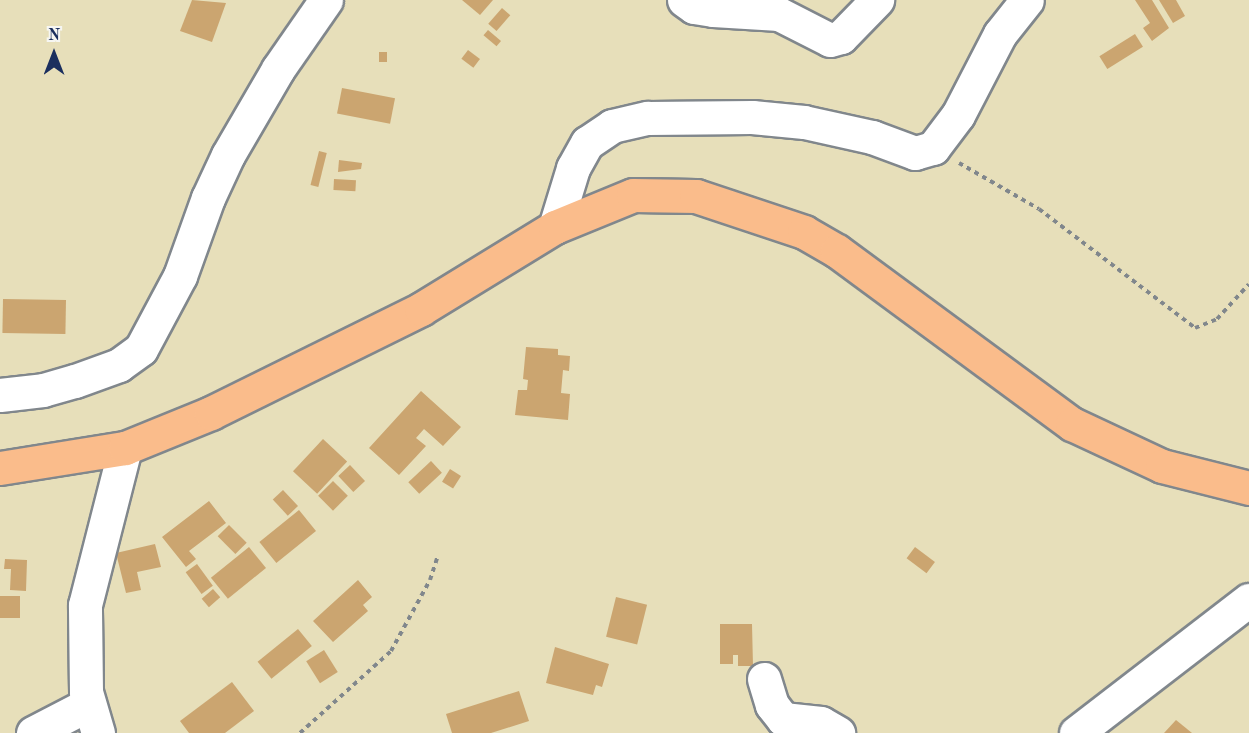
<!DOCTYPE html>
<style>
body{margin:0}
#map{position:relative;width:1249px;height:733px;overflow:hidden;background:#e7dfba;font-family:"Old Standard TT",serif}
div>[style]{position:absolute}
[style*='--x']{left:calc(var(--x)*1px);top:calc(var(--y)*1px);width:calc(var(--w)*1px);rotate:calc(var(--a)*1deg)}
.building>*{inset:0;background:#cba570;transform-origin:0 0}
.path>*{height:4px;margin-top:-2px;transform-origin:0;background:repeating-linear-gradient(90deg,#81878c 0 4.5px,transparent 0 9px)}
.roads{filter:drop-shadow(2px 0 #81878c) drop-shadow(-2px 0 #81878c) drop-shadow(0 2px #81878c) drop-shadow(0 -2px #81878c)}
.minor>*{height:33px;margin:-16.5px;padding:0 16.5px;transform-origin:16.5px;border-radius:16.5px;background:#fff}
.major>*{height:33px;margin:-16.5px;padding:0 16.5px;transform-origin:16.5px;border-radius:16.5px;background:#fabc8b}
span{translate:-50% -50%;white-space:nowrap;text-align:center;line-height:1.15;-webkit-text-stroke:4.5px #f6f6f2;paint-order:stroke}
.north{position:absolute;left:24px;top:24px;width:60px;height:60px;-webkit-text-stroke:4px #f6f6f2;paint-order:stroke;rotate:0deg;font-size:16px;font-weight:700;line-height:24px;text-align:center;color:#1b2f5e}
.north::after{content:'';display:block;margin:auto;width:21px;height:27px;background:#1b2f5e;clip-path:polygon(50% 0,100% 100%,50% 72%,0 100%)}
</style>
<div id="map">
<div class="building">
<div style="clip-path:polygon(192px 0,226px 3px,212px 42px,180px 31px)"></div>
<div style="clip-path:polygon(462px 0,493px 0,480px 15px)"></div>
<div style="clip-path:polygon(1135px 0,1152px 0,1169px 28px,1152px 41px,1143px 28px,1150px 23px)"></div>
<div style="clip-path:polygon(1159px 0,1176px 0,1185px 16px,1173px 23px)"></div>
<div style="left:502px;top:8px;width:11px;height:21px;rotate:41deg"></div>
<div style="left:488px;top:30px;width:17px;height:7px;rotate:40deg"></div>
<div style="left:1135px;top:34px;width:15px;height:42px;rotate:58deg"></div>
<div style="left:468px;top:50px;width:15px;height:11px;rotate:37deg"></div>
<div style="left:379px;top:52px;width:8px;height:10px"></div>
<div style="left:342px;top:88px;width:54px;height:26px;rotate:11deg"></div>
<div style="left:319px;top:151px;width:8px;height:35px;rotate:14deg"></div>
<div style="clip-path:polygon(339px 160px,362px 163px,361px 169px,338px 172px)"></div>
<div style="left:334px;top:179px;width:22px;height:11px;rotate:3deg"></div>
<div style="left:3px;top:299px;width:63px;height:34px;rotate:1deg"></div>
<div style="clip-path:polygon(526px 347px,558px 349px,558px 355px,570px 356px,569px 371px,563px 370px,561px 393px,570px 394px,568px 420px,515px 415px,518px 390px,527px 390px,528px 380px,523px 379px)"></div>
<div style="clip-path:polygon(421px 391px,461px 427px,443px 446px,424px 429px,416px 438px,426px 446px,399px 475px,369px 448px)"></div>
<div style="left:323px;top:439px;width:33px;height:44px;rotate:43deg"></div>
<div style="left:431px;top:461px;width:16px;height:31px;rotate:47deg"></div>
<div style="left:350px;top:465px;width:22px;height:16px;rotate:47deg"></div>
<div style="left:450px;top:469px;width:13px;height:15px;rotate:32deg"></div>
<div style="left:333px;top:481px;width:21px;height:21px;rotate:45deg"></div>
<div style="left:283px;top:490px;width:22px;height:14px;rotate:47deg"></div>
<div style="clip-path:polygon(209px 501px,226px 523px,189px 551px,196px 559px,186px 567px,162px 537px)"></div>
<div style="left:299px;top:510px;width:27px;height:51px;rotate:51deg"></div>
<div style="left:229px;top:525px;width:25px;height:16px;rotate:45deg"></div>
<div style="clip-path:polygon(155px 544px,161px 567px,137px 572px,141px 590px,126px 593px,116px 553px)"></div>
<div style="left:249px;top:547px;width:27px;height:49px;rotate:51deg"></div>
<div style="left:915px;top:547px;width:25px;height:14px;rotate:37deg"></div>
<div style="clip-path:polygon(5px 559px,27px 560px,26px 591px,10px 590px,11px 569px,4px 569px)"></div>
<div style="left:197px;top:564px;width:27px;height:14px;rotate:54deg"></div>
<div style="clip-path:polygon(358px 580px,372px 597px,363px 605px,368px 611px,333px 642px,313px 621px)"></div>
<div style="left:213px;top:589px;width:11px;height:15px;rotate:49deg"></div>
<div style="left:0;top:596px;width:20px;height:22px"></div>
<div style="left:616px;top:597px;width:32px;height:41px;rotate:14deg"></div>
<div style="clip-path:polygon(720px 624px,752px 624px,753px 666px,738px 666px,738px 655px,733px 655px,733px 664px,720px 664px)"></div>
<div style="left:298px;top:629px;width:22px;height:52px;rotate:51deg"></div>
<div style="clip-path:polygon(555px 647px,609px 664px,602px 687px,596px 685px,593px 695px,546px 683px)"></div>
<div style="left:324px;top:650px;width:26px;height:21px;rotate:58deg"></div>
<div style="clip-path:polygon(232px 682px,254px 711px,225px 733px,189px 733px,180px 721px)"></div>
<div style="clip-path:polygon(519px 691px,529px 721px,491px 733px,452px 733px,446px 714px)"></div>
<div style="clip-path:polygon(1176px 720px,1192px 733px,1164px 733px)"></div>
</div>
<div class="path">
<div style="--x:959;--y:163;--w:92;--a:29.9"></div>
<div style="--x:1039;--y:209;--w:196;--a:37.3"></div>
<div style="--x:1195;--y:328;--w:24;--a:-22"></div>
<div style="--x:1217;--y:319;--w:47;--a:-47.6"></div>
<div style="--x:300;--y:733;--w:122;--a:-42"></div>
<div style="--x:391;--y:651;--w:81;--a:-61.2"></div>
<div style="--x:430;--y:580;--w:25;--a:-72"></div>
</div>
<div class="roads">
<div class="minor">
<div style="--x:684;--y:0;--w:12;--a:35"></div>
<div style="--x:694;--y:7;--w:19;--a:9"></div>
<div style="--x:713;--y:10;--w:66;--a:3.5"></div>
<div style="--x:779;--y:14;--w:57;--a:27"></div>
<div style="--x:830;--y:40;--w:11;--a:-15"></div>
<div style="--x:841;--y:37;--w:52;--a:-45.8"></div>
<div style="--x:555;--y:227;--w:62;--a:-73"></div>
<div style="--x:573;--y:168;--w:29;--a:-61"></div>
<div style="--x:587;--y:143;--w:30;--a:-34"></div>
<div style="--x:612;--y:126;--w:37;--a:-13"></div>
<div style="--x:648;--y:118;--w:104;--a:-0.6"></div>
<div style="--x:752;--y:117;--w:52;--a:5.5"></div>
<div style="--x:804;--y:122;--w:70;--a:12.4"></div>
<div style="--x:872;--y:137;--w:46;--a:20.4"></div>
<div style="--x:915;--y:153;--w:19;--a:-16"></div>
<div style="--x:933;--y:148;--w:41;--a:-52.9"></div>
<div style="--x:958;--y:115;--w:91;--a:-62.6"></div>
<div style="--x:1000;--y:34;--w:43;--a:-51.5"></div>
<div style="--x:0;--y:395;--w:43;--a:-6.6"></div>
<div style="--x:43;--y:390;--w:33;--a:-16"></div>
<div style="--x:75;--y:381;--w:47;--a:-20"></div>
<div style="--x:119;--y:365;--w:27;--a:-36"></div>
<div style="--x:141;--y:349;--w:83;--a:-61.9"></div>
<div style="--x:180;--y:276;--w:83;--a:-70.3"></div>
<div style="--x:208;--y:198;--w:47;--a:-65.1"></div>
<div style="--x:228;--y:155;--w:99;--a:-59.8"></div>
<div style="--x:278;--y:69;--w:84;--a:-55.2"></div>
<div style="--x:764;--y:679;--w:27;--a:73"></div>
<div style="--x:772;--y:705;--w:18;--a:52"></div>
<div style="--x:783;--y:719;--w:38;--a:6"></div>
<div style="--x:821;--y:723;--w:20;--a:30"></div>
<div style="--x:33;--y:733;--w:63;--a:-27.4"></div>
<div style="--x:98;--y:733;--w:43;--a:-106.3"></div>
<div style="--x:86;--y:692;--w:87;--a:-90.7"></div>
<div style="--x:85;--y:605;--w:162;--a:-75.7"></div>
<div style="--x:1076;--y:733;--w:218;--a:-37.6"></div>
</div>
<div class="major">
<div style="--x:0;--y:468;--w:127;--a:-9.1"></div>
<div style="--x:125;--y:448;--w:93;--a:-22.1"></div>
<div style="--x:211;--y:413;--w:234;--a:-26.3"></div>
<div style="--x:421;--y:309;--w:157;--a:-31.5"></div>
<div style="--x:555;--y:227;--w:84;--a:-22.3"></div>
<div style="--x:633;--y:195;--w:63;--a:0.9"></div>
<div style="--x:696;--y:196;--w:114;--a:18.4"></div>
<div style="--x:804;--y:232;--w:38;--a:30"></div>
<div style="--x:837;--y:251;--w:292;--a:36.4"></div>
<div style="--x:1072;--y:424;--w:99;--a:25"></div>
<div style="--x:1162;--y:466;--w:90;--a:14.2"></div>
</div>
</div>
<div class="north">N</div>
</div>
